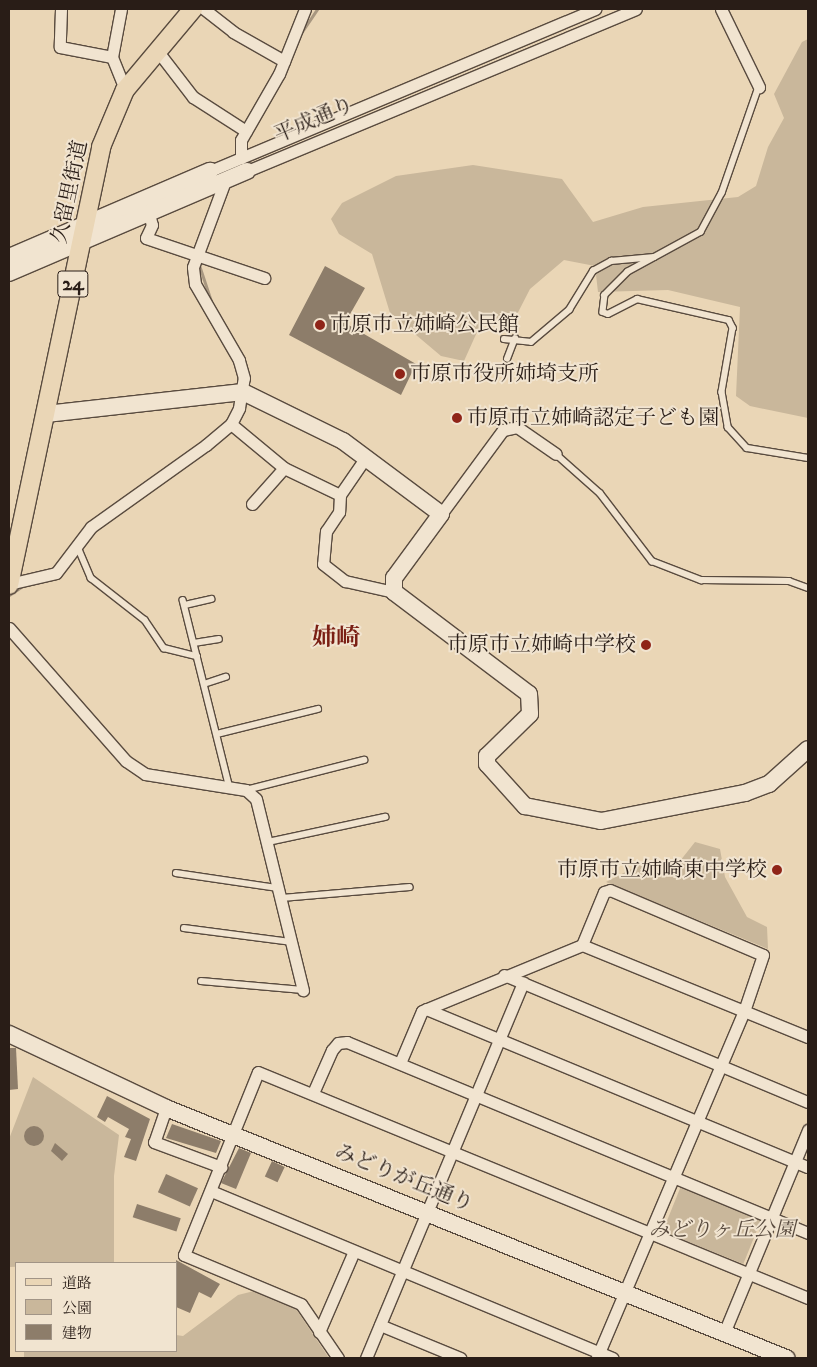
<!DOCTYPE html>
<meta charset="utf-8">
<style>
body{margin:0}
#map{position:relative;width:817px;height:1367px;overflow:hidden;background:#ead6b6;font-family:"IM FELL DW Pica","Noto Serif JP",serif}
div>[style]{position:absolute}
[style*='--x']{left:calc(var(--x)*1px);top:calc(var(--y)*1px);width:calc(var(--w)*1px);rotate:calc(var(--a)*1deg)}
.green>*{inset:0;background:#c9b79b;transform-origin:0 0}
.stream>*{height:3px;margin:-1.5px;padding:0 1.5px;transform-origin:1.5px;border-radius:1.5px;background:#a89780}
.building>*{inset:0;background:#8d7d6a;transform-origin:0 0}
.round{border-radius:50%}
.roads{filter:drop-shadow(1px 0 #594b3f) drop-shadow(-1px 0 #594b3f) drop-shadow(0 1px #594b3f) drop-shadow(0 -1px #594b3f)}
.lane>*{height:5.5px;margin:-2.75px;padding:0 2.75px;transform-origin:2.75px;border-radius:2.75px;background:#f1e4d0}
.street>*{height:11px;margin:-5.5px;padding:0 5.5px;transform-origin:5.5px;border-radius:5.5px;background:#f1e4d0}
.secondary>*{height:16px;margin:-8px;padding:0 8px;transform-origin:8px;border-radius:8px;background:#f1e4d0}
.primary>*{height:18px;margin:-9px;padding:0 9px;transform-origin:9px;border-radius:9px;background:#ead6b6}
.dots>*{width:14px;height:14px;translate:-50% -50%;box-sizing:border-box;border:2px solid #f1e4d0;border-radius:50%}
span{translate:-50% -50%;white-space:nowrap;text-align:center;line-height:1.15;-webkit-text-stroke:4px #f1e4d0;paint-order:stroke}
.shield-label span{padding:1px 4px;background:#f1e4d0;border:1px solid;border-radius:4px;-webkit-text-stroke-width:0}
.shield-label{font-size:20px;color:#291d17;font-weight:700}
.street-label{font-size:21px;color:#291d17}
.poi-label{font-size:21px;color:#291d17}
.left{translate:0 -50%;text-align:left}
.right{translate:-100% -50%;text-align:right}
.park-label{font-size:21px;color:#594b3f;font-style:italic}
.quarter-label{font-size:24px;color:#7a1f14;font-weight:700}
.frame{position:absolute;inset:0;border:10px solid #291d17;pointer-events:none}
.legend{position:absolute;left:15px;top:1262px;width:162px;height:90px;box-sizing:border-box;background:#f1e4d0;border:1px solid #a19486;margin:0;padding:6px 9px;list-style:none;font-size:15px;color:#291d17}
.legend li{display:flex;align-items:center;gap:10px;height:25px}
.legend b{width:25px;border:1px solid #a19486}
</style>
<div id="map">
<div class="green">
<div style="clip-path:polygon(808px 39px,808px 418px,750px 406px,736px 396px,740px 307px,668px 290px,598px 292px,595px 266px,564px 260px,530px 289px,510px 328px,482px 321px,464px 361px,441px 356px,390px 313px,372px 254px,339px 234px,331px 219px,342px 203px,396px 176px,473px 165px,562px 179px,593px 222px,643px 207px,738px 197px,756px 186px,768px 147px,784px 118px,774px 94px,802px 42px)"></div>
<div style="clip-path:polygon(695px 842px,720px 849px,725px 877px,747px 917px,767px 927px,768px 949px,606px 882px,649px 860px,669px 867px,680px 861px)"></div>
<div style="clip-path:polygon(33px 1077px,119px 1135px,114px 1176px,114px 1263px,9px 1267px,9px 1139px)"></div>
<div style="left:681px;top:1186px;width:87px;height:49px;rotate:22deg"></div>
<div style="clip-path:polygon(254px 1291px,296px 1309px,329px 1358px,24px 1358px,24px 1351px,176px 1351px,176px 1335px,183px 1336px,238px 1295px)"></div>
</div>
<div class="stream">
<div style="--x:301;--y:33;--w:29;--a:-56"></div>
<div style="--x:198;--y:262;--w:41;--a:71.6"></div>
<div style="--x:9;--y:595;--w:18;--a:-34"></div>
</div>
<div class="building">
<div style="clip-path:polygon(325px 266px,365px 288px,345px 323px,416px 364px,401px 395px,289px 335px)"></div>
<div style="clip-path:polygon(9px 1048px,16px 1048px,18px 1089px,9px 1090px)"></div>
<div style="clip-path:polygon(107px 1096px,150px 1119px,136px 1161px,124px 1157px,131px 1139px,125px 1137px,129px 1129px,108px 1117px,105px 1122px,97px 1117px)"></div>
<div style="clip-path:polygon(172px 1124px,221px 1141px,216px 1153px,166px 1138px)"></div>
<div class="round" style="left:24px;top:1126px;width:20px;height:20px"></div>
<div style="clip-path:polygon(55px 1143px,68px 1154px,62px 1161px,51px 1151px)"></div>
<div style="clip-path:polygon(239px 1148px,251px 1153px,236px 1189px,221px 1183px)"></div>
<div style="left:272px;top:1161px;width:14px;height:17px;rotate:25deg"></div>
<div style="left:166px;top:1174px;width:35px;height:20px;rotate:24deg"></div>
<div style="left:137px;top:1204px;width:46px;height:14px;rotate:18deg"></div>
<div style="clip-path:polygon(176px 1260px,220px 1284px,211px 1298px,199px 1292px,190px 1313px,176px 1307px)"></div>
</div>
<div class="roads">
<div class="lane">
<div style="--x:759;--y:87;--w:112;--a:109.2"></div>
<div style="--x:722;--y:193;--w:44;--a:118.3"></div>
<div style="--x:701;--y:232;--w:83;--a:151.3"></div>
<div style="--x:628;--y:272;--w:33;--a:135"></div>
<div style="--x:605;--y:295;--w:17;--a:97"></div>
<div style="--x:603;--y:312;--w:5;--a:22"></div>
<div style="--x:608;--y:314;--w:33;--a:-27"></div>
<div style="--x:637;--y:299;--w:94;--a:12.9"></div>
<div style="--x:729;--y:320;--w:9;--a:63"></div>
<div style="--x:733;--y:328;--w:65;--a:99.8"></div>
<div style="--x:722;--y:392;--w:36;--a:80"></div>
<div style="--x:728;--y:427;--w:28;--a:48"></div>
<div style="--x:747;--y:448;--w:62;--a:9.3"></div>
<div style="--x:504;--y:339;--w:27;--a:6"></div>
<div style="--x:531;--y:342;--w:50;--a:-40.1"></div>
<div style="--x:569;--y:310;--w:46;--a:-58.4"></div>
<div style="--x:593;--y:271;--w:21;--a:-29"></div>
<div style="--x:611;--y:261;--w:43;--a:-5.3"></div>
<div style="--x:507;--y:359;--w:22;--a:-69"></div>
<div style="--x:556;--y:454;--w:59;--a:41.6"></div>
<div style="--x:600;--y:493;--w:86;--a:52.6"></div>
<div style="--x:652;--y:561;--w:53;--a:21.2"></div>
<div style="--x:701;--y:580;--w:88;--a:0.7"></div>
<div style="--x:789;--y:581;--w:20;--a:20"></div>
<div style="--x:78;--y:547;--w:34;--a:67"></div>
<div style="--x:91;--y:578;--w:68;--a:37.9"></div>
<div style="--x:145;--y:620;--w:34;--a:56"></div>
<div style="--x:164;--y:648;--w:34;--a:14"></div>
<div style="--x:183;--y:600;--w:194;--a:76"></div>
<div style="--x:185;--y:605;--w:27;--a:-13"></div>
<div style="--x:194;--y:643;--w:25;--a:-9"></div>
<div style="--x:204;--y:684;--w:23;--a:-18"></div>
<div style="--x:217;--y:734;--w:104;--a:-13.9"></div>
<div style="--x:246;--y:790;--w:122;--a:-14.3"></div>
<div style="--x:268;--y:842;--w:120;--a:-12.1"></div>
<div style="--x:176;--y:873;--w:103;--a:8.4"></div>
<div style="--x:282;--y:898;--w:128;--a:-4.9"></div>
<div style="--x:184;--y:928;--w:109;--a:7.4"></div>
<div style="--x:201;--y:981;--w:102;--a:5"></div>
</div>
<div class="street">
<div style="--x:61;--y:9;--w:38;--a:92"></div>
<div style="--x:60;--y:47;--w:53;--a:10.9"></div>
<div style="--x:121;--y:9;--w:49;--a:100.6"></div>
<div style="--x:112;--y:57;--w:35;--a:68"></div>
<div style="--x:204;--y:9;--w:37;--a:38"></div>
<div style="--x:233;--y:32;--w:59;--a:29.6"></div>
<div style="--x:721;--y:9;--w:87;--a:64"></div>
<div style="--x:156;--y:49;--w:61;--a:52.4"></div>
<div style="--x:193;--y:97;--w:63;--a:32.7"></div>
<div style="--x:241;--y:158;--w:18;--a:-90"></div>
<div style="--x:241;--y:140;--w:76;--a:-60.1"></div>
<div style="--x:279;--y:74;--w:70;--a:-68.2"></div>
<div style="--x:210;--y:171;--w:418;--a:-22.8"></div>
<div style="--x:247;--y:171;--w:421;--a:-22.6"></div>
<div style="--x:149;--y:214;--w:11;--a:75"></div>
<div style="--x:152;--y:225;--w:14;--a:115"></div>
<div style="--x:146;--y:238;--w:125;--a:18.7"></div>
<div style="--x:231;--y:424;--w:69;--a:39.7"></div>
<div style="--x:284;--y:468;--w:62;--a:25.7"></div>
<div style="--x:366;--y:457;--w:46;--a:124.4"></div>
<div style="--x:340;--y:495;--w:17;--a:93"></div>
<div style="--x:339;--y:512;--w:23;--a:124"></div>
<div style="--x:326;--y:531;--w:33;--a:95"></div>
<div style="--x:323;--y:564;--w:28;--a:38"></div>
<div style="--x:345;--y:581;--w:50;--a:12.7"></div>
<div style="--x:252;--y:504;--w:48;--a:-48.4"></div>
<div style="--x:441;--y:514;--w:104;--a:-53.6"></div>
<div style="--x:503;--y:430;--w:14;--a:-12"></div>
<div style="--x:517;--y:427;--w:47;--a:34.7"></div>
<div style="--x:9;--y:584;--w:48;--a:-13.2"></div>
<div style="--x:56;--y:573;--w:58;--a:-52.7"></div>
<div style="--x:91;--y:527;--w:141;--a:-35.5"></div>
<div style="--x:206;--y:445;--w:33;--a:-40"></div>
<div style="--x:231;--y:424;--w:18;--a:-63"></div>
<div style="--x:239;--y:408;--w:30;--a:-81"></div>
<div style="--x:244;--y:378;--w:19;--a:-106"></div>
<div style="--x:239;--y:360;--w:88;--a:-120.1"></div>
<div style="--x:195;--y:284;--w:17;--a:-97"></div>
<div style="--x:193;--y:267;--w:92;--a:-69.6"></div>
<div style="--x:9;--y:628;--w:177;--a:48.7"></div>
<div style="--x:126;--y:761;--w:23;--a:34"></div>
<div style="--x:145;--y:774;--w:102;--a:9"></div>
<div style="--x:246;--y:790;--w:13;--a:42"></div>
<div style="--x:256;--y:799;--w:197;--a:76.2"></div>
<div style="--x:582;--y:945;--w:244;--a:22.2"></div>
<div style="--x:504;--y:975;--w:329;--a:22.7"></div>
<div style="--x:426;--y:1009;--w:413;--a:22.5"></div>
<div style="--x:400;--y:1063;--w:56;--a:-67.1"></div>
<div style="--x:422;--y:1011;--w:173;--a:-22.4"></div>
<div style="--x:582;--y:945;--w:57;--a:-67.5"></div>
<div style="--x:604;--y:892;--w:6;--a:-18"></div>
<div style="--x:610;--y:890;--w:166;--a:23"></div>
<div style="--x:763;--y:955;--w:59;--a:108.7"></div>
<div style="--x:744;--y:1011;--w:377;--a:113"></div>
<div style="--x:313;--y:1093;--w:47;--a:-66.2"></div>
<div style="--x:332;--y:1050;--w:9;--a:-49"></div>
<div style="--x:338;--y:1043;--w:9;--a:-6"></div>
<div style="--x:347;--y:1042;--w:499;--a:22.5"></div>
<div style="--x:166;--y:1108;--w:36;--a:109"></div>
<div style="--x:154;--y:1142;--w:72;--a:20.5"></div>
<div style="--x:211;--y:1191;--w:435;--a:22.6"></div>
<div style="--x:380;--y:1325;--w:87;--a:22.4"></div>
<div style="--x:319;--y:1332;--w:88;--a:-66.6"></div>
<div style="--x:724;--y:1333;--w:220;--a:-67.5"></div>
<div style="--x:338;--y:1358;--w:65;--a:-124.4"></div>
<div style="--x:301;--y:1304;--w:127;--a:-157.3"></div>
<div style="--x:184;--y:1255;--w:197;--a:-68"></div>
<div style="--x:258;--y:1072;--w:595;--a:22.34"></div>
<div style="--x:366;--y:1358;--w:407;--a:-67.3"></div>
</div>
<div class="secondary">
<div style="--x:9;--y:257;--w:219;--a:-23.2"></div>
<div style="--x:9;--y:273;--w:259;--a:-23.2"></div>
<div style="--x:46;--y:414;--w:198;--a:-6.4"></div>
<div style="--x:243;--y:392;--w:111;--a:26.1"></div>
<div style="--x:343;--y:441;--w:122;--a:36.7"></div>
<div style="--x:441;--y:514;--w:79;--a:126.3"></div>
<div style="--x:394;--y:578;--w:14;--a:90"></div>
<div style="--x:394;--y:592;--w:169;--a:37.1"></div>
<div style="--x:529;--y:694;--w:20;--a:87"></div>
<div style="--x:530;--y:714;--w:60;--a:135.7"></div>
<div style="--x:487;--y:756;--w:8;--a:90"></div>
<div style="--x:487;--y:764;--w:57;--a:47.9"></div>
<div style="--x:525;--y:806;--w:77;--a:11.2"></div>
<div style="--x:601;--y:821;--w:147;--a:-11"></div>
<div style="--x:745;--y:793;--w:26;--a:-21"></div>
<div style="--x:769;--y:784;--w:52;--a:-41.9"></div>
<div style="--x:9;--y:1034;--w:174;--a:25.2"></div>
<div style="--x:166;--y:1108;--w:669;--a:21.96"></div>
</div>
<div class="primary">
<div style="--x:9;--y:585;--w:448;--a:-78.1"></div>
<div style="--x:101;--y:147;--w:62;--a:-67.2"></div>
<div style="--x:125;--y:90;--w:106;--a:-50"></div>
</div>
</div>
<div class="dots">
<div style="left:320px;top:325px;background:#8f2418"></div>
<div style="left:400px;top:374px;background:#8f2418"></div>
<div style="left:457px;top:418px;background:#8f2418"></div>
<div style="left:646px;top:645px;background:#8f2418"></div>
<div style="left:777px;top:870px;background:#8f2418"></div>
</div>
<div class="shield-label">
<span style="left:73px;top:284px">24</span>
</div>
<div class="street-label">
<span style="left:314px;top:120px;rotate:-23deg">平成通り</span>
<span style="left:70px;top:192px;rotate:-78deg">久留里街道</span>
<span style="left:404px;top:1178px;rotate:22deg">みどりが丘通り</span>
</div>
<div class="poi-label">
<span class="left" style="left:330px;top:325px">市原市立姉崎公民館</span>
<span class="left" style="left:410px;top:374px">市原市役所姉埼支所</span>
<span class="left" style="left:467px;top:418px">市原市立姉崎認定子ども園</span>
<span class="right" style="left:636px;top:645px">市原市立姉崎中学校</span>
<span class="right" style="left:767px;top:870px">市原市立姉崎東中学校</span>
</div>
<div class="park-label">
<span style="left:722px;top:1230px">みどりヶ丘公園</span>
</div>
<div class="quarter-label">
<span style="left:336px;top:639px">姉崎</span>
</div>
<div class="frame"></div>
<ul class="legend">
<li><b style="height:6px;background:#ead6b6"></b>道路</li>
<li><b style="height:14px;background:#c9b79b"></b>公園</li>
<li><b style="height:14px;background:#8d7d6a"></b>建物</li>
</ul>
</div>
